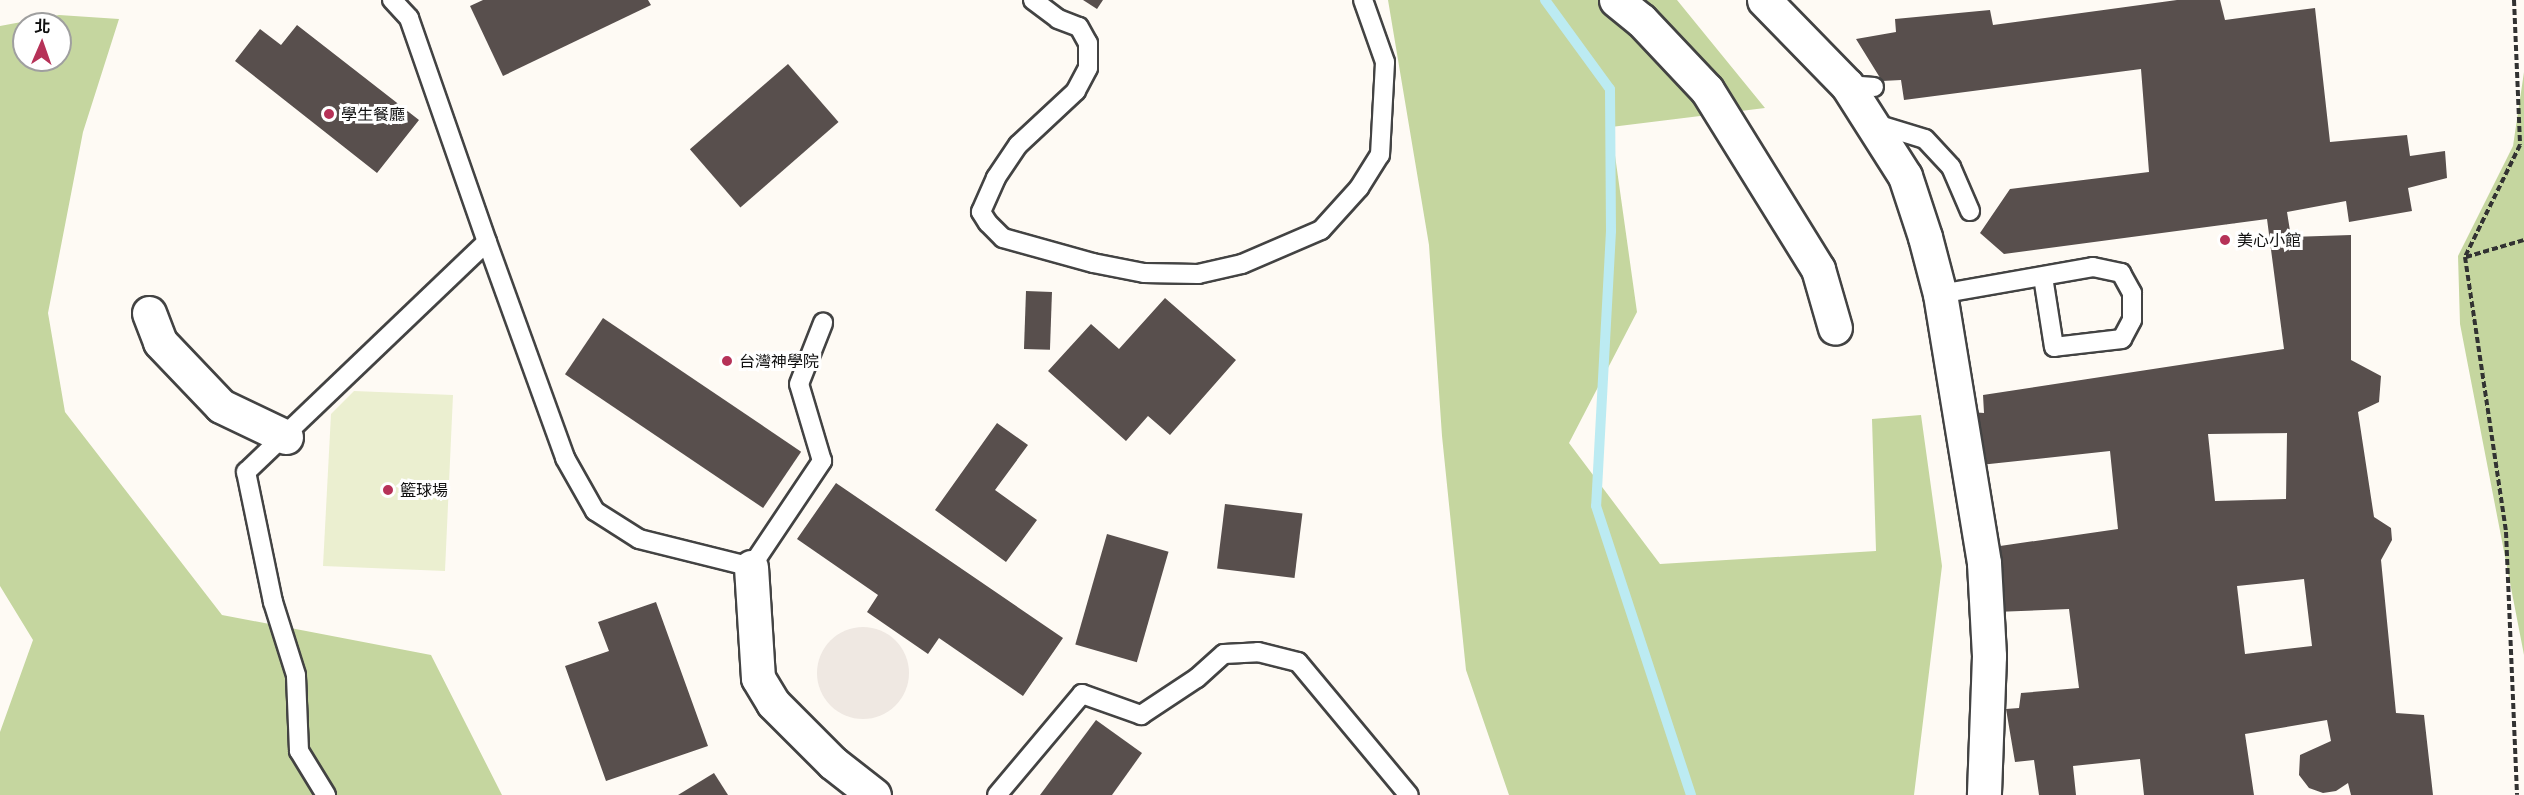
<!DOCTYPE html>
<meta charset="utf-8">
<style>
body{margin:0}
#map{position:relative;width:2524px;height:795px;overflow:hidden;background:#fefaf4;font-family:"Libre Baskerville","Noto Sans TC",serif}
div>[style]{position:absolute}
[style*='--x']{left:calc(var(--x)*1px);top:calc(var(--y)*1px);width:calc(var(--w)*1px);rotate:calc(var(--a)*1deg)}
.forest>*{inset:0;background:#c5d69f}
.pitch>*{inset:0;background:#ebefd0}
.plaza>*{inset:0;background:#efe8e2}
.round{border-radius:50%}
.stream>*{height:10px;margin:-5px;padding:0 5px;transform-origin:5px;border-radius:5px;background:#bcebf2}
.building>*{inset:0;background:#584f4d;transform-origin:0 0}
.path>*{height:4px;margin-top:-2px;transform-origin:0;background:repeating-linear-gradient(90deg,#323232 0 6px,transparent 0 9px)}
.roads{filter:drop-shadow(2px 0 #434343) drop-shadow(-2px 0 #434343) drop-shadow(0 2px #434343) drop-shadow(0 -2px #434343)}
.lane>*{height:18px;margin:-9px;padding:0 9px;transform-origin:9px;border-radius:9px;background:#fff}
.street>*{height:33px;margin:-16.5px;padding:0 16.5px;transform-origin:16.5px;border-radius:16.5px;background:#fff}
.dots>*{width:16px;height:16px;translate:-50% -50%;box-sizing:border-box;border:3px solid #fff;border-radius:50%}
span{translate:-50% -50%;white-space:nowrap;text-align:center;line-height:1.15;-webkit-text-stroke:6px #fff;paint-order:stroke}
.poi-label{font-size:16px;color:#101010}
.left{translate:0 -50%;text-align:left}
.north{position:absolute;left:12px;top:12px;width:60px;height:60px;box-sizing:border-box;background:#fff;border:2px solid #9f9f9f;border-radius:50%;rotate:2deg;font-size:16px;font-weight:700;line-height:24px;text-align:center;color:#101010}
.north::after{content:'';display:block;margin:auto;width:21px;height:27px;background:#b63258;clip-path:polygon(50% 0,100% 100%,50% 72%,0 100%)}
</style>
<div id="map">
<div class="forest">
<div style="clip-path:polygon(1388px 0,1677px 0,1765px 108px,1611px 127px,1637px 312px,1569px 443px,1660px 564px,1876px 551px,1872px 419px,1921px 415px,1942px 566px,1914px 795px,1509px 795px,1466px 670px,1442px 436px,1429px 245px)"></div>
<div style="clip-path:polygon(evenodd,59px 15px,119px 19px,83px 132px,48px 313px,65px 412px,222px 615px,431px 655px,502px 795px,0 795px,0 732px,33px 640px,0 586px,0 26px,59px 15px,24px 24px,60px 24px,60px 60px,24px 60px,24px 24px)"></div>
<div style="clip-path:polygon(2524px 72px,2524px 655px,2460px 324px,2458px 256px,2513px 146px)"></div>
</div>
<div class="pitch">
<div style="clip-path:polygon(354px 391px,453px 395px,445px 571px,323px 566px,331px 414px)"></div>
</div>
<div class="plaza">
<div class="round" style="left:817px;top:627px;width:92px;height:92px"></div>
</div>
<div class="stream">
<div style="--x:1545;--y:0;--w:110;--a:53.9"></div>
<div style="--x:1610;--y:89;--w:142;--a:89.6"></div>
<div style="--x:1611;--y:231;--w:275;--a:93.1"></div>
<div style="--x:1596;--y:506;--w:304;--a:71.8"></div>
</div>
<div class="building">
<div style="clip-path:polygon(483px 0,648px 0,651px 5px,503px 76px,470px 6px)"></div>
<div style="clip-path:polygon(1083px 0,1103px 0,1097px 9px)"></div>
<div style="clip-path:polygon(evenodd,2177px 0,2220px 0,2225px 20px,2315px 8px,2330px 142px,2407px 135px,2410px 156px,2445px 151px,2447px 178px,2408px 188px,2412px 211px,2349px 222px,2346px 201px,2287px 212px,2291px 237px,2351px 235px,2351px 360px,2381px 376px,2379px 402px,2358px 412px,2374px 517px,2391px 528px,2392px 540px,2381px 560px,2396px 713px,2424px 715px,2433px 795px,2351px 795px,2348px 783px,2336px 791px,2323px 793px,2309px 788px,2299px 775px,2300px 755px,2331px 741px,2327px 720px,2245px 734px,2254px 795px,2144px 795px,2140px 759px,2073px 766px,2076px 795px,2039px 795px,2034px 760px,2015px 762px,2006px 709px,2019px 708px,2021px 693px,2079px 688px,2069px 609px,1995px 612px,1990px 562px,2001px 562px,2000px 546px,2118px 529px,2110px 451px,1980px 465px,1971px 412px,1984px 413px,1983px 395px,2284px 349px,2267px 219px,2004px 254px,1980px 233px,2010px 189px,2149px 172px,2141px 69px,1904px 100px,1901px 80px,1882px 81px,1856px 39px,1896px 32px,1895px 19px,1990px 10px,1993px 25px,2177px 0,2287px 433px,2286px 499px,2215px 501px,2208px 434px,2287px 433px,2177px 0,2304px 579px,2312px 646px,2245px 654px,2237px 586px,2304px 579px)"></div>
<div style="clip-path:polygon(297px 25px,419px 120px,377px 173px,235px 61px,260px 29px,281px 45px)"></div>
<div style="left:788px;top:64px;width:77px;height:130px;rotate:49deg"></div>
<div style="left:1026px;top:291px;width:26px;height:58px;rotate:2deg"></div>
<div style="clip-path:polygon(1165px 298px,1236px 360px,1170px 435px,1148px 416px,1126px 441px,1048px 371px,1091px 324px,1119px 349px)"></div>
<div style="left:603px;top:318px;width:239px;height:68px;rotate:34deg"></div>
<div style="clip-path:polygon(997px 423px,1028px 445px,995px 490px,1037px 520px,1006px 562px,935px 510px)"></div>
<div style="clip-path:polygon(836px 483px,1063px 638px,1023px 696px,939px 638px,928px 654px,867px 612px,878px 595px,797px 539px)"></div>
<div style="left:1225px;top:504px;width:78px;height:65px;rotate:7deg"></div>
<div style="left:1107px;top:534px;width:64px;height:115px;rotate:16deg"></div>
<div style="clip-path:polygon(656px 602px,708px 746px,606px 781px,565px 666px,609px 651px,598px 622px)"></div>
<div style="clip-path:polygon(1096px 720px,1142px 753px,1112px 795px,1040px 795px)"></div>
<div style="clip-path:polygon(714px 773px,728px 795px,678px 795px)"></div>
</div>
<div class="path">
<div style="--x:2514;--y:0;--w:145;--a:87.6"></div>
<div style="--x:2520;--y:145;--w:125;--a:116.2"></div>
<div style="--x:2465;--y:257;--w:278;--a:81.5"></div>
<div style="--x:2506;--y:532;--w:263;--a:87.6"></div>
<div style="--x:2466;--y:257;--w:60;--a:-16.3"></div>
</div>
<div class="roads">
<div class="lane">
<div style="--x:1033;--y:0;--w:31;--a:37"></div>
<div style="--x:1058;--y:19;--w:22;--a:21"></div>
<div style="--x:1079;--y:27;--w:18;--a:61"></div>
<div style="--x:1088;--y:43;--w:25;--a:90"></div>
<div style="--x:1088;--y:68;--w:26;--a:118"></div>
<div style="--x:1076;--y:91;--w:79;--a:137"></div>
<div style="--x:1018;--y:145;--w:40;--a:124"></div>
<div style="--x:996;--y:178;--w:37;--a:114"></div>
<div style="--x:981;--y:212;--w:13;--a:58"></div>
<div style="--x:988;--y:223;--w:21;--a:45"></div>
<div style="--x:1003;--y:238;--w:93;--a:15.5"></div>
<div style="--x:1093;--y:263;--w:52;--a:11.1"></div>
<div style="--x:1144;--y:273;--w:54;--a:1.1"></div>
<div style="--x:1198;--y:274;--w:45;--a:-12.8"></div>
<div style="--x:1242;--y:264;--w:86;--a:-23.3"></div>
<div style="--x:1321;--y:230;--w:57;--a:-47.9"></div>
<div style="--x:1359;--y:188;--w:39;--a:-58"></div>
<div style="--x:1380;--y:155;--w:93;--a:-86.9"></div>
<div style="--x:1385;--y:62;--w:66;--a:-109.5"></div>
<div style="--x:1847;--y:85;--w:27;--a:4"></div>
<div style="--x:1873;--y:123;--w:54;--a:17.1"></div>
<div style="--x:1925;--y:139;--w:38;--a:47"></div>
<div style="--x:1951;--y:167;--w:48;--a:66.6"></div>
<div style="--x:487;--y:242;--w:230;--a:70.1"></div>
<div style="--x:565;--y:458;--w:61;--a:60.5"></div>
<div style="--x:595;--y:511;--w:52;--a:32.5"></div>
<div style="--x:639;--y:539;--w:115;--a:14"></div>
<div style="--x:751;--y:567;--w:128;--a:-56.2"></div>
<div style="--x:822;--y:461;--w:80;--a:-106.6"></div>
<div style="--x:799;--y:384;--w:66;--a:-68.5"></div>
<div style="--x:1940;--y:294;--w:155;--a:-10"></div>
<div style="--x:2093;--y:267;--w:29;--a:12"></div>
<div style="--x:2121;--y:273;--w:23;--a:61"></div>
<div style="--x:2132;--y:293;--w:27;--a:90"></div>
<div style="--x:2132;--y:320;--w:21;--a:118"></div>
<div style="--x:2122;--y:339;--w:68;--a:173.3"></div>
<div style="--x:2054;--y:347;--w:71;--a:-98.9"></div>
<div style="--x:326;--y:795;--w:52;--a:-121.5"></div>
<div style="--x:299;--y:751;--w:76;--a:-92.3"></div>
<div style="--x:296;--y:675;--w:77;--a:-107.5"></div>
<div style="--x:273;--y:602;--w:133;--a:-101.7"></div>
<div style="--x:246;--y:472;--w:333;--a:-43.7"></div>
<div style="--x:487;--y:242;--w:237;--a:-109.2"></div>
<div style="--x:409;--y:18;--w:25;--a:-133"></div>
<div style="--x:997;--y:795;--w:132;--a:-49.9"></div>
<div style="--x:1082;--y:694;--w:63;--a:19.6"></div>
<div style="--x:1141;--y:715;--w:67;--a:-33.5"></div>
<div style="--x:1197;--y:678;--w:36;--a:-42"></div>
<div style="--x:1224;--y:654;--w:34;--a:-3"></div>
<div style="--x:1258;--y:652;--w:41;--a:14"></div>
<div style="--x:1298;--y:662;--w:173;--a:50.2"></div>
</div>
<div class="street">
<div style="--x:1616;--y:0;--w:32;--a:39"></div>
<div style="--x:1641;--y:20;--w:96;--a:46.7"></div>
<div style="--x:1707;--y:90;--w:211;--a:58.2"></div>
<div style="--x:1818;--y:269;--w:61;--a:73.9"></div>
<div style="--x:1764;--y:0;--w:119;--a:45.7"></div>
<div style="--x:1847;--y:85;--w:108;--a:57.5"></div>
<div style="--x:1905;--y:176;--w:64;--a:71.8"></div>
<div style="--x:1925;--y:237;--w:59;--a:75.3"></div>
<div style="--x:1940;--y:294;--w:273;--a:80.7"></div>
<div style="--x:1984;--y:563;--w:93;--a:86.9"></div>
<div style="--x:1989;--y:656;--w:139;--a:92.1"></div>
<div style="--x:149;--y:313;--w:31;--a:69"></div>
<div style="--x:160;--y:342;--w:88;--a:46.4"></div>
<div style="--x:221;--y:406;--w:72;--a:25.5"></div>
<div style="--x:751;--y:567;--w:111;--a:86.4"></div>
<div style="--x:758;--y:678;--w:29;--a:59"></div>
<div style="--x:773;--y:703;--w:85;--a:45"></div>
<div style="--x:833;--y:763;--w:52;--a:38"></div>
</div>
</div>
<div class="dots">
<div style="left:329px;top:114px;background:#b63258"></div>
<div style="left:2225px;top:240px;background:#b63258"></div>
<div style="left:727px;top:361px;background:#b63258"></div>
<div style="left:388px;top:490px;background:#b63258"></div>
</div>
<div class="poi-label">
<span class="left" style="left:341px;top:114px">學生餐廳</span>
<span class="left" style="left:2237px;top:240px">美心小館</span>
<span class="left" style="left:739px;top:361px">台灣神學院</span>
<span class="left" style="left:400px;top:490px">籃球場</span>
</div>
<div class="north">北</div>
</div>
